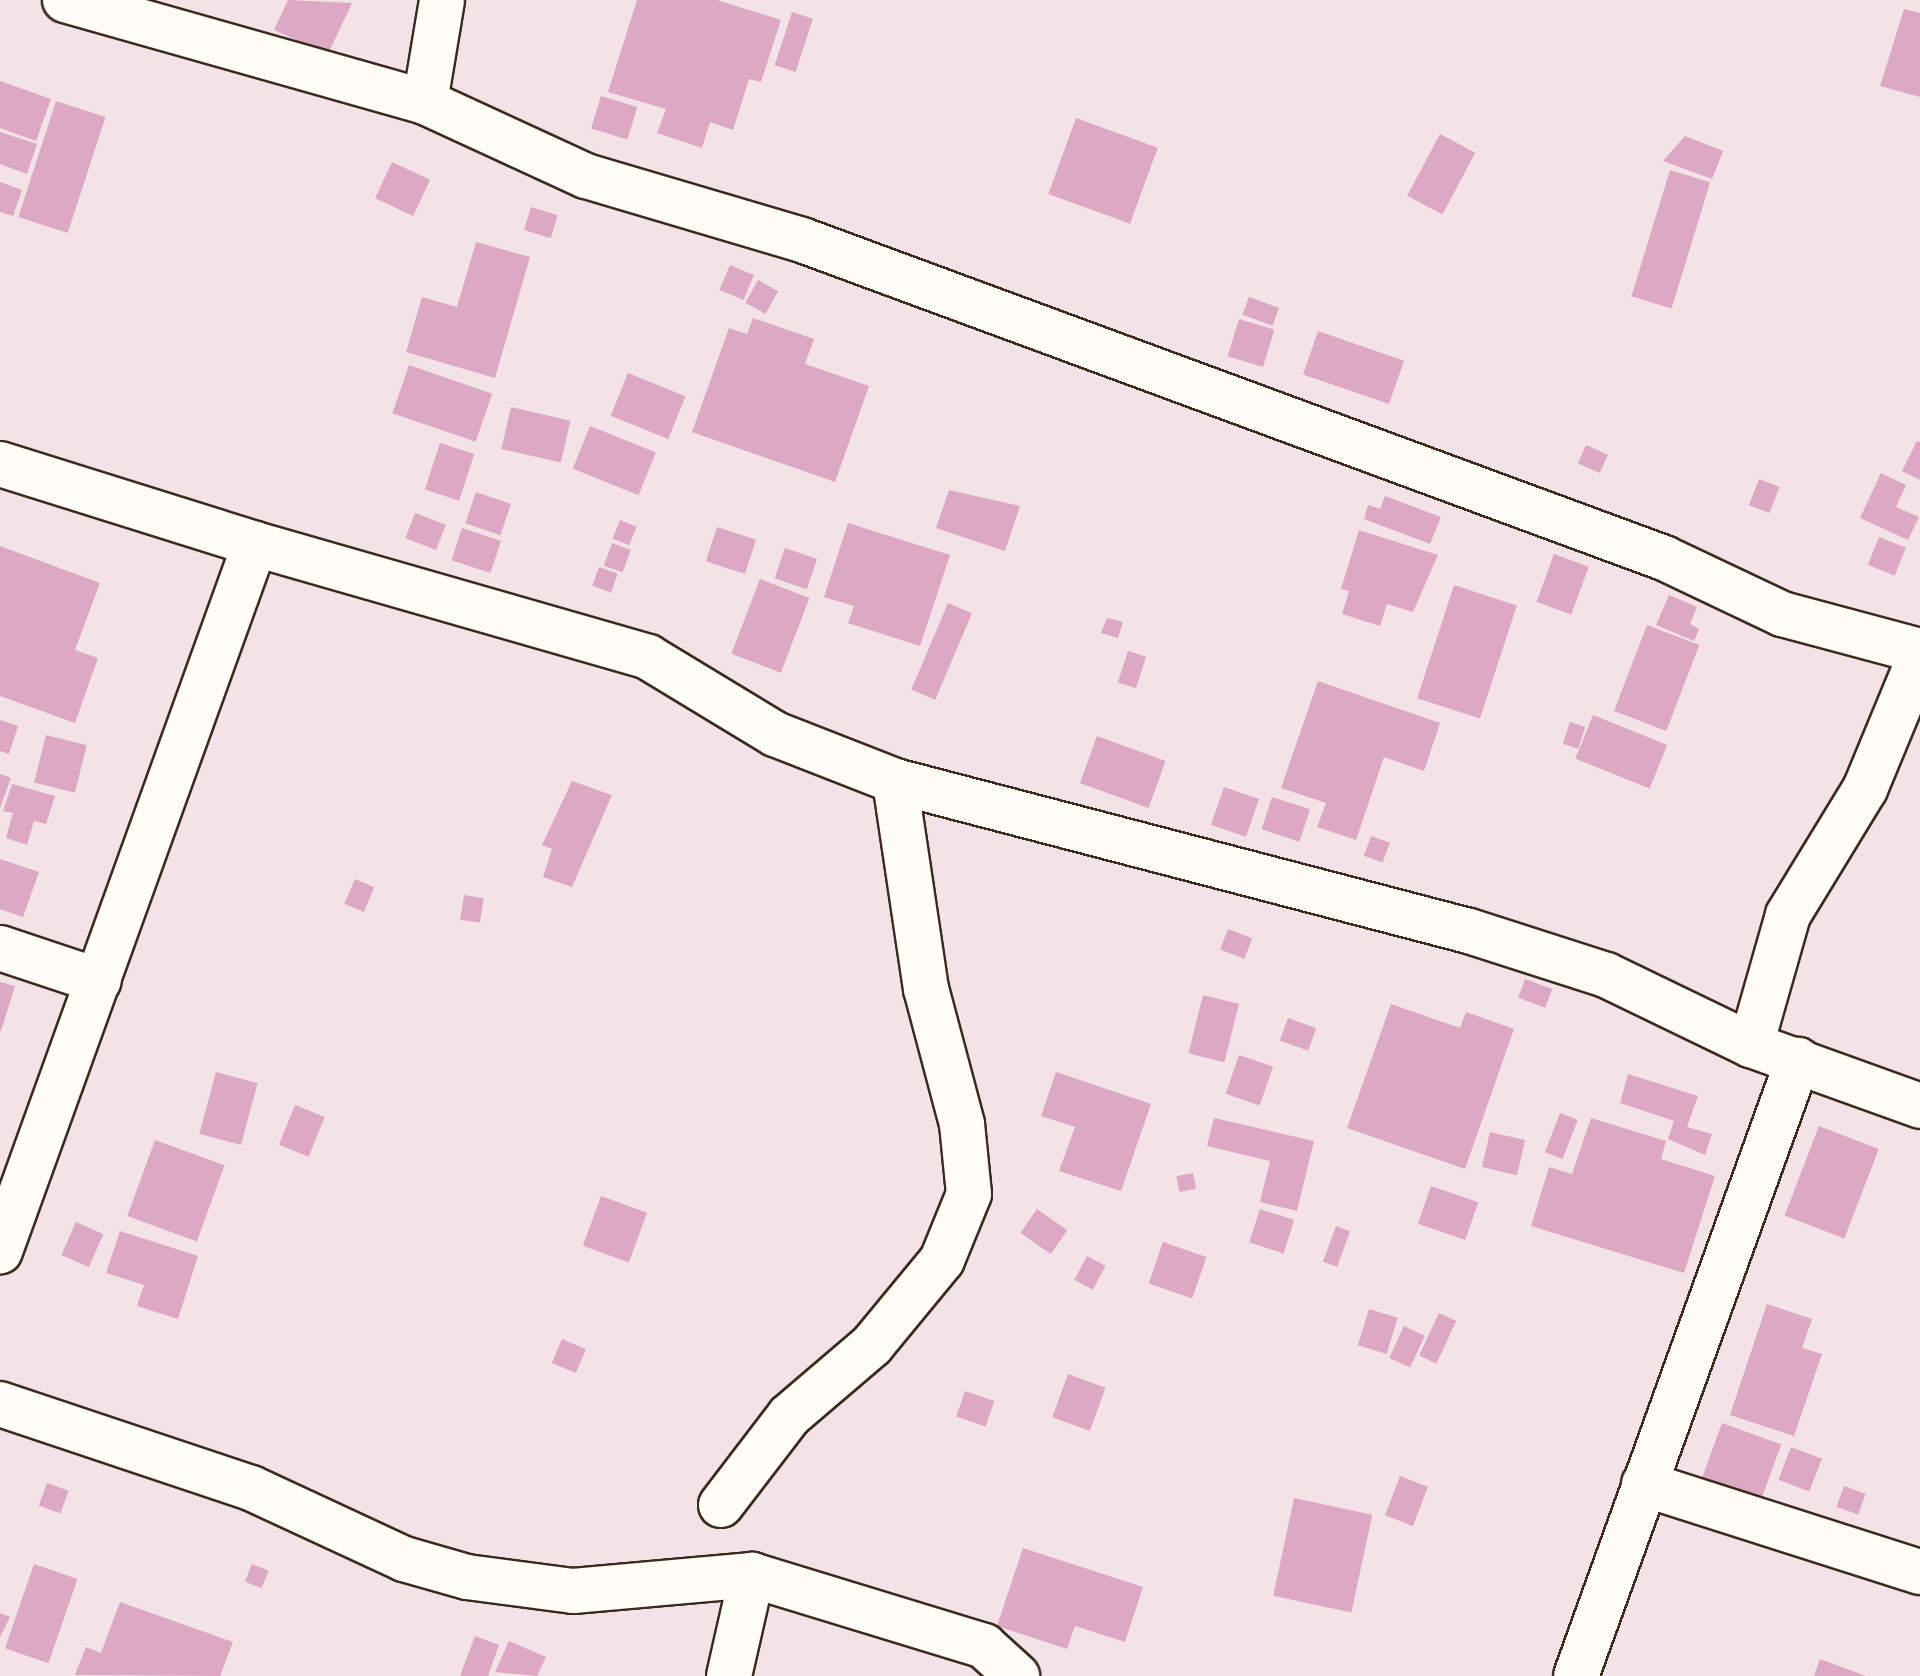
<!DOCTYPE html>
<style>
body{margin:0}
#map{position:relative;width:1920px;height:1676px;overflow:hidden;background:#f3e3e7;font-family:"Patrick Hand",sans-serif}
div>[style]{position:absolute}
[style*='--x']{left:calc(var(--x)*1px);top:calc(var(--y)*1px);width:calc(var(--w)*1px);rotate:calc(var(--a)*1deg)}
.building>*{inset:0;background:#dca8c3;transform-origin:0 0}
.roads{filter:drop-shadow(2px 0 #3b2a1e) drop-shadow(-2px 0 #3b2a1e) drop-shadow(0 2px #3b2a1e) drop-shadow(0 -2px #3b2a1e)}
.street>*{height:44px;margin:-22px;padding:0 22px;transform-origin:22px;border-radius:22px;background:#fdfcf7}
span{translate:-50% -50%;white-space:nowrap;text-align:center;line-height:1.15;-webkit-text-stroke:8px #fdfcf7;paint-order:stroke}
</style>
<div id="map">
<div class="building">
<div style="clip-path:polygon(288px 0,352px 3px,328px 54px,274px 30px)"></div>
<div style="clip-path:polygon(637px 0,717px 0,781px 20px,761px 82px,749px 79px,733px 130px,710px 122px,702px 148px,657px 133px,666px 109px,608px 92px)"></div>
<div style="clip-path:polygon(1904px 9px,1920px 13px,1920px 97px,1880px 86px)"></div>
<div style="left:792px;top:12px;width:22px;height:56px;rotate:18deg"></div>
<div style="clip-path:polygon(0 81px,51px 99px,36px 141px,0 128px)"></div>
<div style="left:601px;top:96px;width:38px;height:34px;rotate:17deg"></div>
<div style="left:56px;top:101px;width:52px;height:122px;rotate:18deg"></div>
<div style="left:1076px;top:118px;width:87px;height:81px;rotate:20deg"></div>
<div style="clip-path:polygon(0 132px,37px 144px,27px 174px,0 164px)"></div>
<div style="left:1440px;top:134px;width:40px;height:70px;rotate:28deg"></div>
<div style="clip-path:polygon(1685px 136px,1723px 151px,1712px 179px,1663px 161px)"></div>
<div style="left:392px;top:162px;width:42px;height:40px;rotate:25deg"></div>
<div style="left:1670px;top:170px;width:42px;height:132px;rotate:17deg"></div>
<div style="clip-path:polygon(0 182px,22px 190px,13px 216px,0 212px)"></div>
<div style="left:531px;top:207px;width:28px;height:24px;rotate:17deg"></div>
<div style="clip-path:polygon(476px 242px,530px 257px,495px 378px,406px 352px,422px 297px,457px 307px)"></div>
<div style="left:730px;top:265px;width:26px;height:27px;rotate:23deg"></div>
<div style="left:758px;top:280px;width:23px;height:26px;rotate:29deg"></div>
<div style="left:1249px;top:297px;width:32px;height:19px;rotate:20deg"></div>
<div style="clip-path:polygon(753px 318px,814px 339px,805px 364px,869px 386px,835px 482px,692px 432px,729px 328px,747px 334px)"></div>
<div style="left:1239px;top:319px;width:37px;height:39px;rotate:17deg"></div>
<div style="left:1318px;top:331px;width:91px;height:46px;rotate:19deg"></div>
<div style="left:409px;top:365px;width:88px;height:51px;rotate:19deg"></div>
<div style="left:628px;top:373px;width:62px;height:46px;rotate:22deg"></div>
<div style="left:511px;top:407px;width:61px;height:43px;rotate:13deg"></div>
<div style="left:590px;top:426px;width:71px;height:46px;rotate:22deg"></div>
<div style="clip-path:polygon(1917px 441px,1920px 442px,1920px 480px,1902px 471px)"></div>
<div style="left:440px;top:443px;width:36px;height:49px;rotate:18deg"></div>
<div style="left:1586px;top:445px;width:24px;height:20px;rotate:24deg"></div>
<div style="clip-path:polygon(1881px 473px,1906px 485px,1896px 507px,1919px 517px,1908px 540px,1860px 518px)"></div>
<div style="left:1759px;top:479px;width:22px;height:28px;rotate:21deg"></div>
<div style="clip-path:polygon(949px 490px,1020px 506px,1005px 551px,936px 528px)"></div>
<div style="left:476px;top:492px;width:37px;height:33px;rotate:19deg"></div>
<div style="clip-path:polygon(1385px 496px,1441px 517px,1430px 544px,1364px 519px,1368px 505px,1380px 509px)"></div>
<div style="left:415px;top:513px;width:33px;height:27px;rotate:21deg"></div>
<div style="left:620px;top:520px;width:18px;height:20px;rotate:22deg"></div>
<div style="clip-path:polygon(848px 523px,950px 555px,920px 646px,848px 623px,854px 606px,824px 597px)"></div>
<div style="left:717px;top:527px;width:41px;height:36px;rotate:18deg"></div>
<div style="left:462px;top:528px;width:41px;height:34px;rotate:18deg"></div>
<div style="clip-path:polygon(1359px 530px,1438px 555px,1413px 612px,1387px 604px,1380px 626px,1342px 614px,1349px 591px,1341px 589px)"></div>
<div style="left:1879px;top:537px;width:29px;height:30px;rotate:22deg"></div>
<div style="left:612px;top:543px;width:20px;height:24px;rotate:20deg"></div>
<div style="clip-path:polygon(0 546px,100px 583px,75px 650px,98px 658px,75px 723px,0 696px)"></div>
<div style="left:785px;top:548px;width:34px;height:32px;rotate:19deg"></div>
<div style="left:1554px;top:554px;width:37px;height:51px;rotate:20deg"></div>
<div style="left:599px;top:567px;width:20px;height:20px;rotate:20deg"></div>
<div style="left:760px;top:579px;width:53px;height:80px;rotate:21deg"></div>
<div style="left:1454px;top:585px;width:66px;height:119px;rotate:18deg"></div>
<div style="clip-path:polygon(1669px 595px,1697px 607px,1690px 624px,1699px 629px,1694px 641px,1656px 625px)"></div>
<div style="left:948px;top:603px;width:26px;height:94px;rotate:23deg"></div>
<div style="clip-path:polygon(1107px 618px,1123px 622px,1118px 638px,1101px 633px)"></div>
<div style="left:1647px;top:625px;width:56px;height:92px;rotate:21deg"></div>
<div style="left:1128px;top:651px;width:19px;height:33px;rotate:18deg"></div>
<div style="clip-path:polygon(1318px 681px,1440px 723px,1424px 771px,1384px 757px,1356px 840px,1317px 827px,1326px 803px,1281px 788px)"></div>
<div style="left:1593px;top:715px;width:80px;height:47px;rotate:22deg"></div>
<div style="clip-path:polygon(0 720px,18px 726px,9px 754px,0 751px)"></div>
<div style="left:1570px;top:722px;width:16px;height:23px;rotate:18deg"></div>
<div style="left:46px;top:735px;width:42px;height:49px;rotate:14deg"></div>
<div style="left:1097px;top:736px;width:73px;height:50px;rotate:20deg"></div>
<div style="clip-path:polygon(0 774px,11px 778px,0 808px)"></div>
<div style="clip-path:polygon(572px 781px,612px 795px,572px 887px,543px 877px,552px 849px,542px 845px)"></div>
<div style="clip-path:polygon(12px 784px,55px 796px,46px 824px,34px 821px,27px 845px,6px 838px,13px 813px,3px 811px)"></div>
<div style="left:1224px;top:787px;width:37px;height:40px;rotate:19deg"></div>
<div style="left:1272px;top:797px;width:40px;height:34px;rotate:18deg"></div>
<div style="left:1371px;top:836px;width:20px;height:21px;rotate:20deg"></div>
<div style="clip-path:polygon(0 859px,39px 872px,23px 917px,0 909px)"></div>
<div style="left:355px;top:879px;width:21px;height:27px;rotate:23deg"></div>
<div style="left:464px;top:895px;width:20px;height:25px;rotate:9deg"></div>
<div style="left:1228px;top:929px;width:26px;height:22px;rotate:21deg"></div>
<div style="left:1525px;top:979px;width:29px;height:20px;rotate:20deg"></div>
<div style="clip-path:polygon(0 982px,15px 986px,1px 1031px,0 1031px)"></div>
<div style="left:1203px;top:995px;width:37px;height:60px;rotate:14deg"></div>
<div style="clip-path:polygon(1391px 1004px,1460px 1028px,1466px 1012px,1514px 1029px,1465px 1169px,1347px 1128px)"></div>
<div style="left:1288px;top:1018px;width:30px;height:24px;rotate:20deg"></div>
<div style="left:1239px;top:1055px;width:36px;height:41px;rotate:19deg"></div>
<div style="left:216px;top:1072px;width:43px;height:64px;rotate:15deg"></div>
<div style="clip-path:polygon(1056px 1072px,1151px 1104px,1121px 1191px,1059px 1171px,1075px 1127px,1041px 1116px)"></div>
<div style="clip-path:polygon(1628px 1074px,1698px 1096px,1687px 1127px,1712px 1134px,1705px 1155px,1668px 1139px,1674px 1121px,1620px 1103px)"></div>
<div style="left:295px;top:1105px;width:32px;height:43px;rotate:22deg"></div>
<div style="left:1560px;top:1113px;width:19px;height:42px;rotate:21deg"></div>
<div style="clip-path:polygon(1214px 1118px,1314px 1141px,1297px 1211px,1260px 1202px,1270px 1161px,1207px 1146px)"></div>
<div style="clip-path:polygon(1591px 1118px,1666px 1141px,1661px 1159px,1715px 1176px,1684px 1273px,1531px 1226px,1549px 1167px,1572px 1174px)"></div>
<div style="left:1819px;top:1126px;width:64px;height:96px;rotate:21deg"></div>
<div style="left:1490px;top:1132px;width:36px;height:36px;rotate:13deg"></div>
<div style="left:155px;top:1140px;width:74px;height:81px;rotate:20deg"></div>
<div style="left:1193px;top:1173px;width:16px;height:17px;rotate:79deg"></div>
<div style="left:1431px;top:1186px;width:50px;height:40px;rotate:19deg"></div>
<div style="left:601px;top:1196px;width:49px;height:53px;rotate:20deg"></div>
<div style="left:1037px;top:1209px;width:37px;height:29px;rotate:35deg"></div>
<div style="left:1260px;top:1209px;width:36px;height:35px;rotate:18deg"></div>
<div style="left:76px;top:1222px;width:30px;height:36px;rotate:24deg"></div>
<div style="left:1336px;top:1226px;width:15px;height:38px;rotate:20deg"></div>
<div style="clip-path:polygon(120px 1231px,198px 1256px,178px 1319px,137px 1306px,144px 1285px,106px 1273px)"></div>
<div style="left:1163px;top:1242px;width:46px;height:44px;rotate:19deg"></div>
<div style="left:1087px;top:1256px;width:21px;height:27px;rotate:28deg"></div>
<div style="clip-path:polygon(1767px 1304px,1812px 1319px,1802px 1348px,1822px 1354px,1794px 1436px,1730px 1415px)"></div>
<div style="left:1369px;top:1309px;width:30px;height:38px;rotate:17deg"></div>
<div style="left:1439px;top:1313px;width:19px;height:47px;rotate:25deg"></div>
<div style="left:1404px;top:1326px;width:23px;height:35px;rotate:25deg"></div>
<div style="left:562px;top:1339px;width:26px;height:26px;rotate:23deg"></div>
<div style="left:1068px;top:1374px;width:40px;height:46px;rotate:20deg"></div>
<div style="left:965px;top:1391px;width:31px;height:27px;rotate:19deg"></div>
<div style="left:1722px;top:1423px;width:63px;height:59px;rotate:20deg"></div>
<div style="left:1791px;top:1447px;width:33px;height:35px;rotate:21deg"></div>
<div style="left:1400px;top:1476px;width:30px;height:42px;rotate:21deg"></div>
<div style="left:47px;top:1483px;width:23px;height:24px;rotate:20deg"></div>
<div style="left:1844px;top:1486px;width:23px;height:22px;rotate:20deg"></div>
<div style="left:1294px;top:1498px;width:80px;height:100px;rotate:12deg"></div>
<div style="clip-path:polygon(1023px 1548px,1143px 1587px,1125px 1642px,1075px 1626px,1067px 1649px,997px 1626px)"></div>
<div style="left:34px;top:1564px;width:46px;height:89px;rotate:19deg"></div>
<div style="left:252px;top:1564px;width:18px;height:19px;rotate:22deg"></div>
<div style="clip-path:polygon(120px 1602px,233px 1642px,220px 1676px,75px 1675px,86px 1647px,101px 1653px)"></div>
<div style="clip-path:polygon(0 1613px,10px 1617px,0 1637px)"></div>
<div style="clip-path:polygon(475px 1636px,499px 1645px,488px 1676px,460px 1676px)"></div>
<div style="clip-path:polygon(509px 1641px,546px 1657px,537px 1676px,495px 1672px)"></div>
<div style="clip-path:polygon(1820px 1659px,1866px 1676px,1814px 1676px)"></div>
</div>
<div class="roads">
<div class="street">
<div style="--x:65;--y:0;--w:374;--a:15.8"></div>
<div style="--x:425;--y:102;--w:177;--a:24.7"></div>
<div style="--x:586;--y:176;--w:225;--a:16.5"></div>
<div style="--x:802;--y:240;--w:919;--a:20.25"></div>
<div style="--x:1664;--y:558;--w:131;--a:25.4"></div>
<div style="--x:1782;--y:614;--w:143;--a:15"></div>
<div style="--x:425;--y:102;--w:103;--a:-80.5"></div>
<div style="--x:0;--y:464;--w:267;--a:17.4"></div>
<div style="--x:255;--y:544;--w:752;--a:109.83"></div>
<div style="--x:255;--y:544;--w:409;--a:16"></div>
<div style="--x:648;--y:657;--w:149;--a:31.2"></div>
<div style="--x:775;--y:734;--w:129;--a:21.4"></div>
<div style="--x:895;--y:781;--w:593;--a:14.65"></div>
<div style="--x:1469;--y:931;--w:144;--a:17.8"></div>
<div style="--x:1606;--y:975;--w:161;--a:25.8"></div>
<div style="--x:1751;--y:1045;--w:180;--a:19.8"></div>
<div style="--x:0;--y:948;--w:104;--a:18.4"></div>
<div style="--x:1751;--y:1045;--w:135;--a:-74.1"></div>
<div style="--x:1788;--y:915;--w:148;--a:-58.6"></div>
<div style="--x:1865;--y:789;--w:144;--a:-67.5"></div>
<div style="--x:0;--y:1404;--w:265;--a:18.5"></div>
<div style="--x:251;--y:1488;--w:169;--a:24.9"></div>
<div style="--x:404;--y:1559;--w:66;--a:15.9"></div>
<div style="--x:467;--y:1577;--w:107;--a:7.5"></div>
<div style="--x:573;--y:1591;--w:180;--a:-5.1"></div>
<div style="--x:752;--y:1575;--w:243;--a:17"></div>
<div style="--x:984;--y:1646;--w:45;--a:42.3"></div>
<div style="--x:1644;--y:1484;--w:290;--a:17.7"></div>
<div style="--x:721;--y:1505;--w:112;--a:-52.6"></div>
<div style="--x:789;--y:1416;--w:109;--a:-40.5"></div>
<div style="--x:872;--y:1345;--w:110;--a:-50.5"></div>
<div style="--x:942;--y:1260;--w:71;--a:-67.8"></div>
<div style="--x:969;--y:1194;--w:70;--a:-95.7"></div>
<div style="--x:962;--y:1124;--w:140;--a:-104.9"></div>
<div style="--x:926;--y:989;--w:210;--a:-98.5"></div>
<div style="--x:729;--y:1676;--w:104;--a:-77.2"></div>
<div style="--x:1576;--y:1676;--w:655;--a:-70.18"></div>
</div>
</div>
</div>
